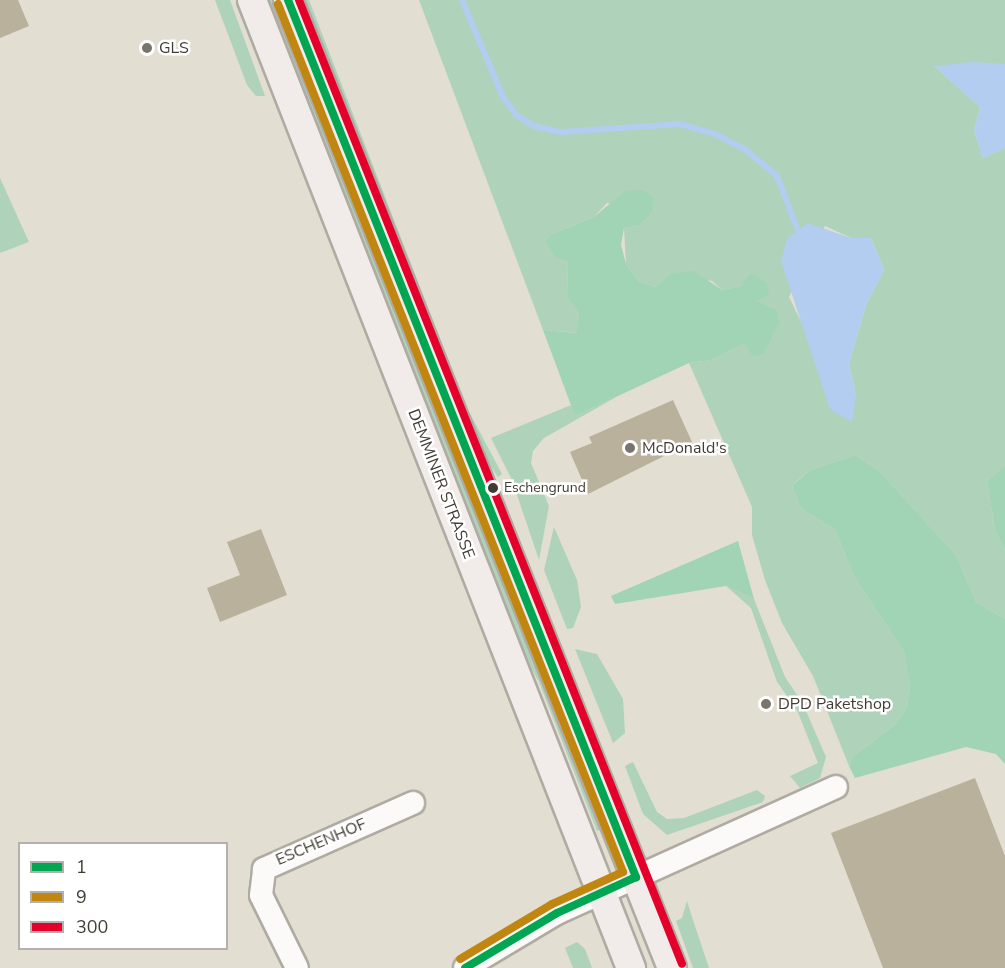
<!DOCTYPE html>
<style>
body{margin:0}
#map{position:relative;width:1005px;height:968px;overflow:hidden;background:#e3ded2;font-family:"Nunito Sans",sans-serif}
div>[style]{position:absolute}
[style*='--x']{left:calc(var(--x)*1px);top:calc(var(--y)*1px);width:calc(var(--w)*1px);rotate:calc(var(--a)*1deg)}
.green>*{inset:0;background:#afd2ba}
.forest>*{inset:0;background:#a1d3b5}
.water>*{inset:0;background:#b2cdf0}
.stream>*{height:6px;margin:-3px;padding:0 3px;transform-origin:3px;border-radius:3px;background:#b2cdf0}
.building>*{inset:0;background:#bab19c}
.roads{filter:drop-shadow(2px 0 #afaba2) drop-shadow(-2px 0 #afaba2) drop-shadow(0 2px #afaba2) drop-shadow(0 -2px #afaba2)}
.minor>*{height:22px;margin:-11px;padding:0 11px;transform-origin:11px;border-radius:11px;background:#fbfaf8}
.major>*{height:28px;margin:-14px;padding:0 14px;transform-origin:14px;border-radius:14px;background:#f1ece9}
.bus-1>*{height:8px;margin:-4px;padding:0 4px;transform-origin:4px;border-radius:4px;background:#00a651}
.bus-2>*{height:8px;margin:-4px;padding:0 4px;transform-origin:4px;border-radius:4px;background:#c08610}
.bus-3>*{height:8px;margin:-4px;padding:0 4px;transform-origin:4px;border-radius:4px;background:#e4002b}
.dots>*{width:16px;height:16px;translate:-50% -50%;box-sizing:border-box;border:3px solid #fff;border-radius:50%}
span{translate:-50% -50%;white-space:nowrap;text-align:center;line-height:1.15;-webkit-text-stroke:5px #fff;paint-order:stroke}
.bus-label{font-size:14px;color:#403c34}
.left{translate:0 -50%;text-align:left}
.poi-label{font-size:16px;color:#403c34}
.street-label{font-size:16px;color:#403c34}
.legend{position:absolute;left:18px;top:842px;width:210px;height:108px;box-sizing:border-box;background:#fff;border:2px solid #b3b1ae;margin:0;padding:8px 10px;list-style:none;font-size:18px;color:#403c34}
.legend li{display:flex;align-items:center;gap:12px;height:30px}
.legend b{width:30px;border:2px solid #b3b1ae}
</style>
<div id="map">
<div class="green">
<div style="clip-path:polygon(215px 0,230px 0,265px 96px,256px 96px,247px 85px)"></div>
<div style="clip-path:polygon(265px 0,278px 0,520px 628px,556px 702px,605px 828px,597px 831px,539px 682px,511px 631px)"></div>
<div style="clip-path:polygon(303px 0,309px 0,466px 406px,502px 474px,498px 477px,481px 453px)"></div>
<div style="clip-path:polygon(evenodd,419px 0,1005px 0,1005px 64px,934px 66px,980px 107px,974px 130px,983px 158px,1005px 148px,1005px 465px,987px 481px,995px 530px,1005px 550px,1005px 619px,976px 602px,956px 555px,881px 473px,856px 455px,810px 470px,797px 481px,792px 486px,801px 508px,835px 530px,855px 578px,904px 652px,910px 686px,907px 707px,896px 724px,852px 757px,849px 766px,813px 676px,782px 623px,765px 580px,752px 535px,752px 507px,689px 363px,711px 360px,744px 344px,763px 354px,776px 309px,755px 301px,741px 286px,722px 290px,712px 281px,670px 274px,655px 287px,638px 281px,626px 264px,624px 228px,640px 225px,652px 213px,607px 203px,594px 217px,552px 234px,568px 261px,567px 297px,579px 314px,578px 333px,543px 330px,419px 0,825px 226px,851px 238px,871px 238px,884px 270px,866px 305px,849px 364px,856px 396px,830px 408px,812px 344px,789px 297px,825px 226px)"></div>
<div style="clip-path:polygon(0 178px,29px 242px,0 253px)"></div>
<div style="clip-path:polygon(618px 396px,544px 438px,533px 451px,531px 463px,549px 506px,539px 560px,512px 480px,491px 438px,571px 405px,575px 416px)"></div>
<div style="clip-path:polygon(554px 527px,577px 580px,581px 607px,573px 628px,567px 629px,544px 570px)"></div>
<div style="clip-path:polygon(726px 586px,754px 599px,785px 677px,803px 704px,826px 757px,820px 778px,800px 788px,790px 776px,818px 763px,797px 710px,777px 682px,751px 608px)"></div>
<div style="clip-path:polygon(575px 649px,597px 654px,623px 699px,625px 733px,613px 743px)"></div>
<div style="clip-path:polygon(633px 762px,657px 812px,667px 819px,684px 818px,757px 790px,765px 796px,763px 802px,667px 835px,643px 814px,625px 766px)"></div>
<div style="clip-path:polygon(687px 901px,693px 920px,709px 968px,693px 968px,676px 921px,682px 918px)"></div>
<div style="clip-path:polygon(577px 942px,585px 949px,592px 968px,573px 968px,565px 948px)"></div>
</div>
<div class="forest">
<div style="clip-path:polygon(643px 190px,654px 198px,652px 213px,640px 225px,624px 228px,621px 245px,626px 264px,638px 281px,655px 287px,670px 274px,694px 271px,722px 290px,741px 286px,751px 273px,767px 283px,769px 295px,756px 301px,776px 309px,779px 323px,763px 354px,753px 356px,744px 344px,711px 360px,689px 363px,575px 416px,543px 330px,577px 333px,579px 314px,567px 297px,568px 261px,556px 257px,545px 242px,552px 234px,594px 217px,625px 191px)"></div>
<div style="clip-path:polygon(856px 455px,881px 473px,956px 555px,976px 602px,1005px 619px,1005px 764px,996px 754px,966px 747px,855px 778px,849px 766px,852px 757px,896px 724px,907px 707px,910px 686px,904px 652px,855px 578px,835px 530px,801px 508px,792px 486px,810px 470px)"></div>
<div style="clip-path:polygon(1005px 465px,1005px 550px,995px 530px,987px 481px)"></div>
<div style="clip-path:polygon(738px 541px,754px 599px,726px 586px,615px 604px,611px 596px)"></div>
</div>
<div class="water">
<div style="clip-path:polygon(973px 62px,1005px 64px,1005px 148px,983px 158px,974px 130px,980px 107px,934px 66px)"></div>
<div style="clip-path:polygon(808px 223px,851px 238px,871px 238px,884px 270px,866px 305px,849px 364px,856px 396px,852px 422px,830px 409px,781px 261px,787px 239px)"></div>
</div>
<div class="stream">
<div style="--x:462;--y:0;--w:105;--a:67.1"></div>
<div style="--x:503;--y:97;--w:22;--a:54"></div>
<div style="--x:516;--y:115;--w:21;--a:31"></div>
<div style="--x:534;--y:126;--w:28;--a:13"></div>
<div style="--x:561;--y:132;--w:119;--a:-3.8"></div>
<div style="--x:680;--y:124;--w:36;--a:16"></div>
<div style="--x:715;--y:134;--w:35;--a:27"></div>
<div style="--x:746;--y:150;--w:40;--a:40"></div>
<div style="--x:777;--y:176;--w:56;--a:69"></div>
</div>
<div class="building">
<div style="clip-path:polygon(0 0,18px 0,29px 26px,0 38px)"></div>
<div style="clip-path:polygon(673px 400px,692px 442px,588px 494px,570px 452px,592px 443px,589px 437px)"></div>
<div style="clip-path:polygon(261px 529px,287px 595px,220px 622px,207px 588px,240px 575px,227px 542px)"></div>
<div style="clip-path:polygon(975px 778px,1005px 856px,1005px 968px,883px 968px,831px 833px)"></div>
</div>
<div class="roads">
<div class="minor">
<div style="--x:297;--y:968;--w:81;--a:-116.3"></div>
<div style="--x:261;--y:895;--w:26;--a:-83"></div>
<div style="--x:264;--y:869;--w:163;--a:-23.9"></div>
<div style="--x:465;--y:968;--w:107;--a:-30.9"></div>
<div style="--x:557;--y:913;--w:306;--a:-24.3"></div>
</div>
<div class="major">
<div style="--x:252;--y:0;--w:1040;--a:68.62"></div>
<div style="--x:288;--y:0;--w:1041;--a:68.36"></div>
</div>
</div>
<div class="bus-1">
<div style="--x:288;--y:0;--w:944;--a:68.36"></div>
<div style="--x:636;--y:877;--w:87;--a:155.5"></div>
<div style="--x:557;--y:913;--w:107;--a:149.1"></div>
</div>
<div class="bus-2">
<div style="--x:278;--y:4;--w:934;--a:68.32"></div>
<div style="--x:623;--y:872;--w:78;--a:155.7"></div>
<div style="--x:552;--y:904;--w:107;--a:149.1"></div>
</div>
<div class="bus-3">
<div style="--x:299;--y:0;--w:1037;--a:68.33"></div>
</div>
<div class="dots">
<div style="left:147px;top:48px;background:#79756b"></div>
<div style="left:630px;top:448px;background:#79756b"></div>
<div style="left:493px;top:488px;background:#403c34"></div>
<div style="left:766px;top:704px;background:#79756b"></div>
</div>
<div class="bus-label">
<span class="left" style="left:504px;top:488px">Eschengrund</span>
</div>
<div class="poi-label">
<span class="left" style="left:159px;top:48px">GLS</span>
<span class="left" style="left:642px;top:448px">McDonald's</span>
<span class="left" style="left:778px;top:704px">DPD Paketshop</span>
</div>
<div class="street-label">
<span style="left:441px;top:484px;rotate:69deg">DEMMINER STRASSE</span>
<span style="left:321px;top:842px;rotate:-23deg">ESCHENHOF</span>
</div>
<ul class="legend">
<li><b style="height:8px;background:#00a651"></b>1</li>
<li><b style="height:8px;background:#c08610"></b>9</li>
<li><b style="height:8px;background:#e4002b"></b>300</li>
</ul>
</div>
